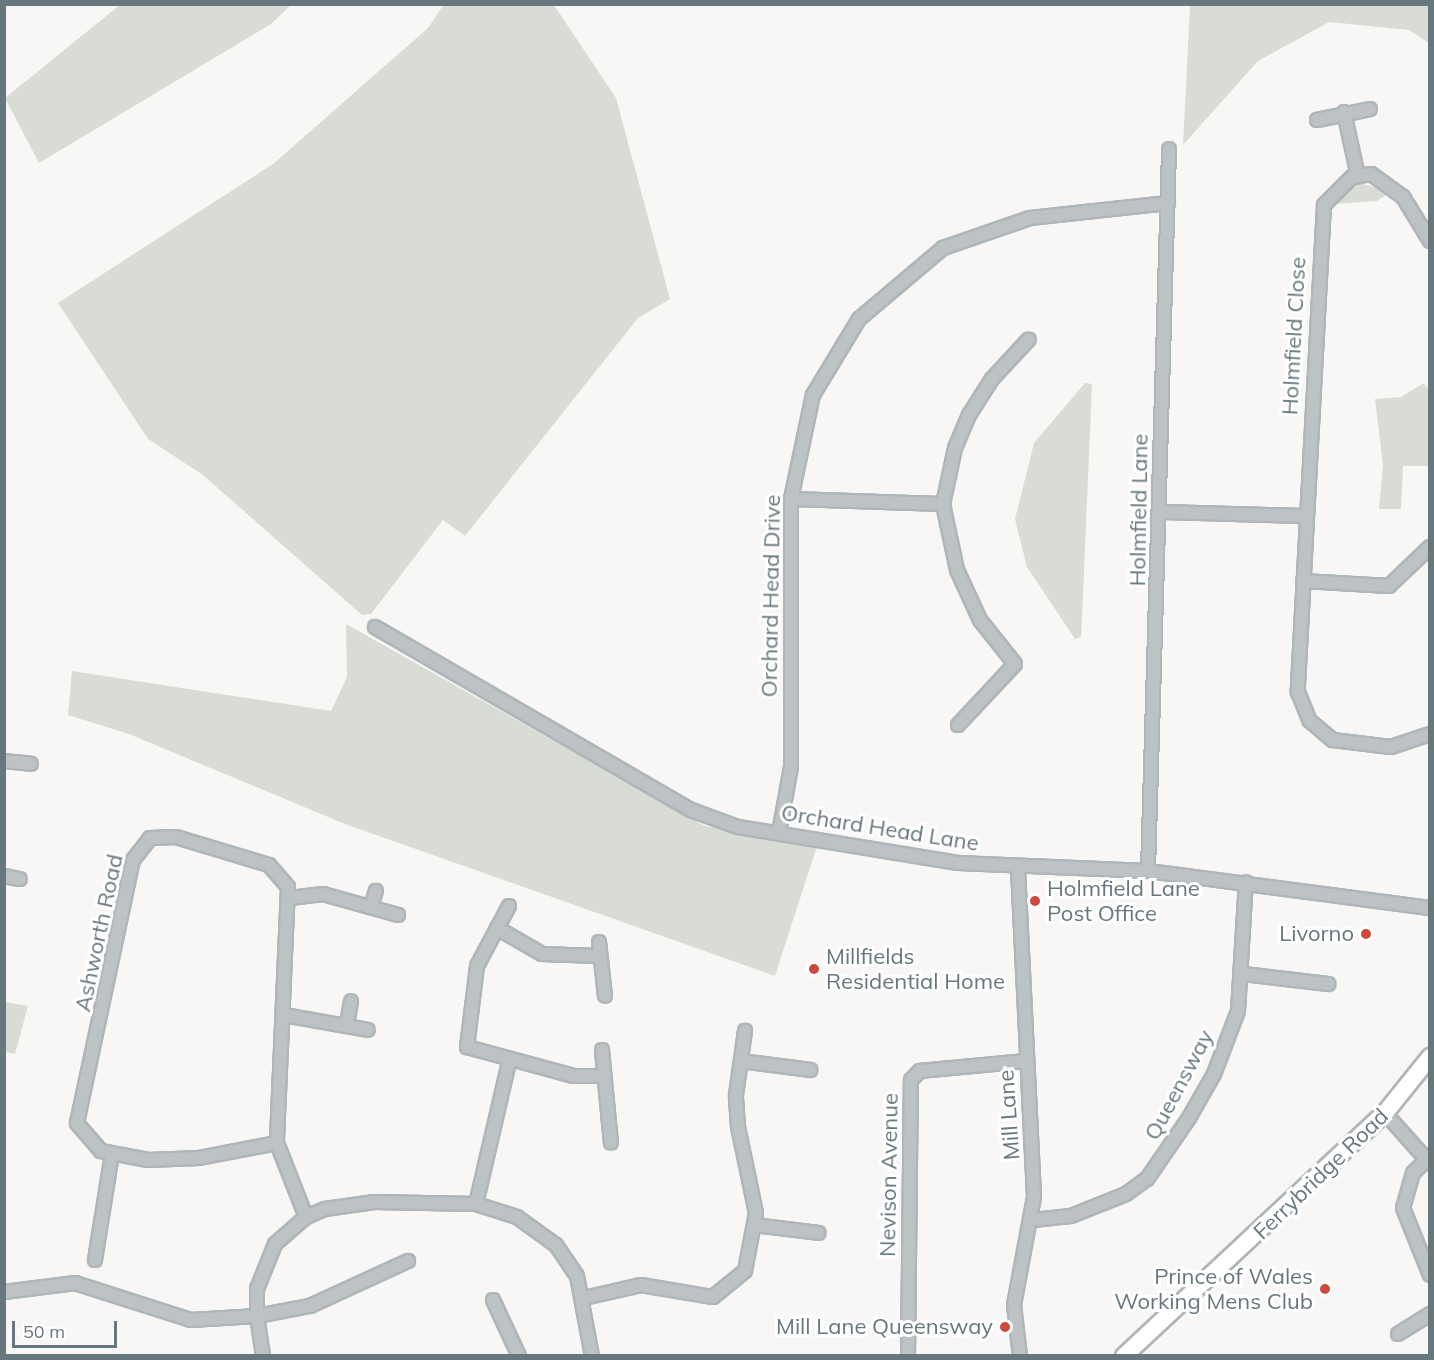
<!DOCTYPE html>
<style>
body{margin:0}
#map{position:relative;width:1434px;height:1360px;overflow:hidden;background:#f8f7f5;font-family:Mulish,sans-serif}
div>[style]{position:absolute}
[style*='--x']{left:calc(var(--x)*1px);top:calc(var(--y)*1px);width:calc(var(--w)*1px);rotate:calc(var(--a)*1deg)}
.green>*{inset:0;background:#d8dcd5}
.roads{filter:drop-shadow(2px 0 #afb6b9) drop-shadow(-2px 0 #afb6b9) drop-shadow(0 2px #afb6b9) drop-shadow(0 -2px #afb6b9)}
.street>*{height:12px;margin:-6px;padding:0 6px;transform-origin:6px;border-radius:6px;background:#bdc2c4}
.secondary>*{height:16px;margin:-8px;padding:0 8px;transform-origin:8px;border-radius:8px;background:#fff}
.dots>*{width:16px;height:16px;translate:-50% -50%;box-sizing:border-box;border:3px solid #fff;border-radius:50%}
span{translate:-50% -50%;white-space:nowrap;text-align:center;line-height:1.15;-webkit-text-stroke:6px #fff;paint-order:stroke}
.street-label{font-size:22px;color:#66777d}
.poi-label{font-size:22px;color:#66777d}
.left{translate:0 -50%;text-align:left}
.right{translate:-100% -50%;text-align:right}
.frame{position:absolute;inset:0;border:6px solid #66777d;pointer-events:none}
.scale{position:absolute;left:12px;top:1321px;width:105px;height:27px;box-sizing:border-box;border:3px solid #66777d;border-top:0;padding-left:8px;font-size:18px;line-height:21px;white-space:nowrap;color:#66777d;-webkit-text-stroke:4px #fff;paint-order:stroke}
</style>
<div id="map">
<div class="green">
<div style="clip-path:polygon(121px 4px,291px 5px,271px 24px,39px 163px,5px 98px)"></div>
<div style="clip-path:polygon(444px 4px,554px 5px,616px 98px,670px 299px,638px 318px,465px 536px,443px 520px,371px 614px,362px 615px,203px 475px,148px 439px,58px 303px,273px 164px,428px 28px)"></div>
<div style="clip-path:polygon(1190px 5px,1429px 5px,1429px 43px,1409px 30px,1329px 22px,1258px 61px,1183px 145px)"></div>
<div style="clip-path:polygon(1360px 183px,1390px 192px,1377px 201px,1333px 204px,1345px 188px)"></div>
<div style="clip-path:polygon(1085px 383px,1092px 384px,1082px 618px,1081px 637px,1075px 639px,1027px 567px,1015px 519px,1034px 443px)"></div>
<div style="clip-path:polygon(1424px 383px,1429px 391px,1429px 466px,1403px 466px,1401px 509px,1379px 509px,1383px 465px,1375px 399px,1401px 397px)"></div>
<div style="clip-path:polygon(346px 624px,705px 826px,817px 846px,775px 976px,345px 824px,129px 734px,68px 715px,72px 671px,331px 711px,347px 677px)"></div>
<div style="clip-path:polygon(5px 1002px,28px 1006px,15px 1054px,5px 1052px)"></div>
</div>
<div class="roads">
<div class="street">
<div style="--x:1344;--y:112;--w:66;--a:77.7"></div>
<div style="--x:1317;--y:120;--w:54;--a:-11.7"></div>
<div style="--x:1430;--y:241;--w:52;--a:-121.5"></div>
<div style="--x:1403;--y:197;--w:39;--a:-144"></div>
<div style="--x:1371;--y:174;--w:19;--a:171"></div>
<div style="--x:1352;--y:177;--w:40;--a:135"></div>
<div style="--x:1324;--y:205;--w:488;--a:93.1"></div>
<div style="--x:1298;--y:692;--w:31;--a:68"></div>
<div style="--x:1310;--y:721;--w:30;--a:40"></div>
<div style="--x:1333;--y:740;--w:58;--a:6.9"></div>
<div style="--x:1391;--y:747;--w:41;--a:-18.4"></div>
<div style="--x:791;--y:499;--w:152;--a:1.9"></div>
<div style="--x:1160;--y:512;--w:146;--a:1.6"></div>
<div style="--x:1303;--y:581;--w:86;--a:3.3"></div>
<div style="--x:1389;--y:586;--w:57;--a:-43.6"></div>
<div style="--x:375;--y:627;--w:365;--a:30.1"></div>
<div style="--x:691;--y:810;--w:50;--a:19.9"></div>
<div style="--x:738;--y:827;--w:223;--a:9.3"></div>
<div style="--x:958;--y:863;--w:190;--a:2.4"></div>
<div style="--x:1148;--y:871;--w:284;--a:7.5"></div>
<div style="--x:958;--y:725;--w:83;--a:-46.9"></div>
<div style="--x:1015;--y:664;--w:56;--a:-128.5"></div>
<div style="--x:980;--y:620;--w:55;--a:-114.7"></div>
<div style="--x:957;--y:570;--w:67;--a:-102"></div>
<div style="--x:943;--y:504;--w:57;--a:-77.9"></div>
<div style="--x:955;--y:448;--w:36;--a:-67"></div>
<div style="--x:969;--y:415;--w:43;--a:-57.4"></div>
<div style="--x:992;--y:379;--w:54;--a:-47.2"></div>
<div style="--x:4;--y:761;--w:27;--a:6"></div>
<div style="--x:779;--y:833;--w:67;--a:-79.7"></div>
<div style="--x:791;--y:767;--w:268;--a:-90"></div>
<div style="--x:791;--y:499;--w:106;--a:-78.1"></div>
<div style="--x:813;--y:395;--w:89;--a:-58.8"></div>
<div style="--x:859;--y:319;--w:110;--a:-40.2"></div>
<div style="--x:943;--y:248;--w:92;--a:-19"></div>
<div style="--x:1030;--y:218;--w:139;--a:-6.2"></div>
<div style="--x:1018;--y:869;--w:328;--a:87.2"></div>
<div style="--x:1034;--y:1197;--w:110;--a:100.5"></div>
<div style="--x:1014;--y:1305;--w:51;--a:83.3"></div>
<div style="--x:1148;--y:871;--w:722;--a:-88.33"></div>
<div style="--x:4;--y:876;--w:16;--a:11"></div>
<div style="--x:290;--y:898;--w:33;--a:-7"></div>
<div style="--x:323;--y:894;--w:78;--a:15.6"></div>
<div style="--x:509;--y:906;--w:68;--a:118.1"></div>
<div style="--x:477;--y:966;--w:82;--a:97"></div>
<div style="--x:467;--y:1047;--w:111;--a:15.2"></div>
<div style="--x:574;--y:1076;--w:29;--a:0"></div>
<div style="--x:371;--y:907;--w:17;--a:-73"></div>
<div style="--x:497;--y:928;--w:52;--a:30"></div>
<div style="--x:542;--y:954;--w:55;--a:2.1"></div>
<div style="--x:599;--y:942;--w:54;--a:83.7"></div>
<div style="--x:1243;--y:974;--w:86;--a:6.7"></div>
<div style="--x:284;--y:1015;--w:85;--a:10.1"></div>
<div style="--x:347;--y:1024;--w:23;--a:-80"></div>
<div style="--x:602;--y:1050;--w:93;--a:84.5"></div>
<div style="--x:741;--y:1061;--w:70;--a:7.4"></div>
<div style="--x:1385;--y:1113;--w:62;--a:48.3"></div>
<div style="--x:277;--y:1143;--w:79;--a:169.1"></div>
<div style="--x:199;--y:1158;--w:51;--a:177.8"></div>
<div style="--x:148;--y:1160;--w:48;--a:-169.2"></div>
<div style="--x:101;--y:1151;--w:37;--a:-131"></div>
<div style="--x:77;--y:1123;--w:269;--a:-78"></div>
<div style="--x:133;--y:860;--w:28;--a:-52"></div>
<div style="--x:150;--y:838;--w:26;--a:-2"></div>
<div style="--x:176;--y:837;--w:97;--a:16.8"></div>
<div style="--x:269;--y:865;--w:29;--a:49"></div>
<div style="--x:288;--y:887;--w:256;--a:92.5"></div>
<div style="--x:277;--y:1143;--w:79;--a:68.6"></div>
<div style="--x:1430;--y:1157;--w:23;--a:137"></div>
<div style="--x:1413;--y:1173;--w:36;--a:106"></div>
<div style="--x:1403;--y:1208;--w:72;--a:68.1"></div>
<div style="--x:476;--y:1204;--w:146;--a:-76.9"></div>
<div style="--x:1033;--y:1220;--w:38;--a:-6"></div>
<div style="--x:1071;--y:1216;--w:59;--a:-21.8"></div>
<div style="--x:1126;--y:1194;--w:26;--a:-36"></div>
<div style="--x:1147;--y:1179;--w:74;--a:-55.5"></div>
<div style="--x:1189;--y:1118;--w:51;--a:-60.4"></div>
<div style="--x:1214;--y:1074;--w:67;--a:-69.1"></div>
<div style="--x:1238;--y:1011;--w:129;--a:-86.5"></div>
<div style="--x:754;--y:1225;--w:65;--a:7"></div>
<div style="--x:95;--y:1260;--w:107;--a:-80.9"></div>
<div style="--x:4;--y:1292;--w:72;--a:-7.2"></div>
<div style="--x:75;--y:1283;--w:122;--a:17.7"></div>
<div style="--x:191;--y:1320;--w:66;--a:-3.5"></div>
<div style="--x:257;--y:1316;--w:27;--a:-90"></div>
<div style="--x:257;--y:1289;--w:48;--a:-68.2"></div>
<div style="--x:275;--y:1244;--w:41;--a:-41.1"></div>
<div style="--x:306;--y:1217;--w:21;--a:-23"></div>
<div style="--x:325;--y:1209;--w:50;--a:-8"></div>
<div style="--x:375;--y:1202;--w:101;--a:1.1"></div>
<div style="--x:476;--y:1204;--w:43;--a:17.6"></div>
<div style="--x:517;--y:1217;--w:48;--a:35.7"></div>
<div style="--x:556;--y:1245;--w:37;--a:56"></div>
<div style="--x:577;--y:1276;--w:81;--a:79.4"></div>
<div style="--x:584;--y:1298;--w:58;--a:-12.8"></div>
<div style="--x:641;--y:1285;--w:73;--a:9.5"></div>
<div style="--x:713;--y:1297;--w:41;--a:-39.1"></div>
<div style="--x:745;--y:1271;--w:59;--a:-79.3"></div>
<div style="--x:756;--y:1213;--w:88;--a:-101.8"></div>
<div style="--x:738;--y:1127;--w:32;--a:-94"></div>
<div style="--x:736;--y:1095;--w:65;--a:-82"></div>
<div style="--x:493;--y:1300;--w:62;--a:65.1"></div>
<div style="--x:1398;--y:1334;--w:38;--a:-32"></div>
<div style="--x:263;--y:1356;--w:40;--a:-98.5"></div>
<div style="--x:257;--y:1316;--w:54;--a:-10.7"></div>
<div style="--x:310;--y:1306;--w:108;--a:-24.7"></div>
<div style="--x:908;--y:1356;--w:276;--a:-89.4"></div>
<div style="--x:911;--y:1080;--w:13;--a:-45"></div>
<div style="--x:920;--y:1071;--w:106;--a:-5.4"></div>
</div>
<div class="secondary">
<div style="--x:1124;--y:1356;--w:357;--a:-43"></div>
<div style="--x:1385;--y:1113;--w:72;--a:-51.2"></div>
</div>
</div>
<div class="dots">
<div style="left:1035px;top:901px;background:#cf483e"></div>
<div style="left:1366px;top:934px;background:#cf483e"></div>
<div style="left:814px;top:969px;background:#cf483e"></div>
<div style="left:1325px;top:1289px;background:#cf483e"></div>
<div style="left:1005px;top:1327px;background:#cf483e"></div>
</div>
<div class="street-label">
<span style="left:1294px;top:336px;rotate:-87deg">Holmfield Close</span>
<span style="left:1139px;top:510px;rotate:-89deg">Holmfield Lane</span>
<span style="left:771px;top:596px;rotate:-89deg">Orchard Head Drive</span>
<span style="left:880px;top:828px;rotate:9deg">Orchard Head Lane</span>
<span style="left:99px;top:933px;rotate:-78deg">Ashworth Road</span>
<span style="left:1179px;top:1085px;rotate:-62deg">Queensway</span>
<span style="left:1009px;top:1115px;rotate:-94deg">Mill Lane</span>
<span style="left:1321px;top:1174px;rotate:-44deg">Ferrybridge Road</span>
<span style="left:889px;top:1175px;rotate:-89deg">Nevison Avenue</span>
</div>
<div class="poi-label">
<span class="left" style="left:1047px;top:901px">Holmfield Lane<br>Post Office</span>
<span class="right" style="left:1354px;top:934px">Livorno</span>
<span class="left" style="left:826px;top:969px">Millfields<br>Residential Home</span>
<span class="right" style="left:1313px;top:1289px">Prince of Wales<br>Working Mens Club</span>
<span class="right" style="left:993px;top:1327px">Mill Lane Queensway</span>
</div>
<div class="frame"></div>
<div class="scale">50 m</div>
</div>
